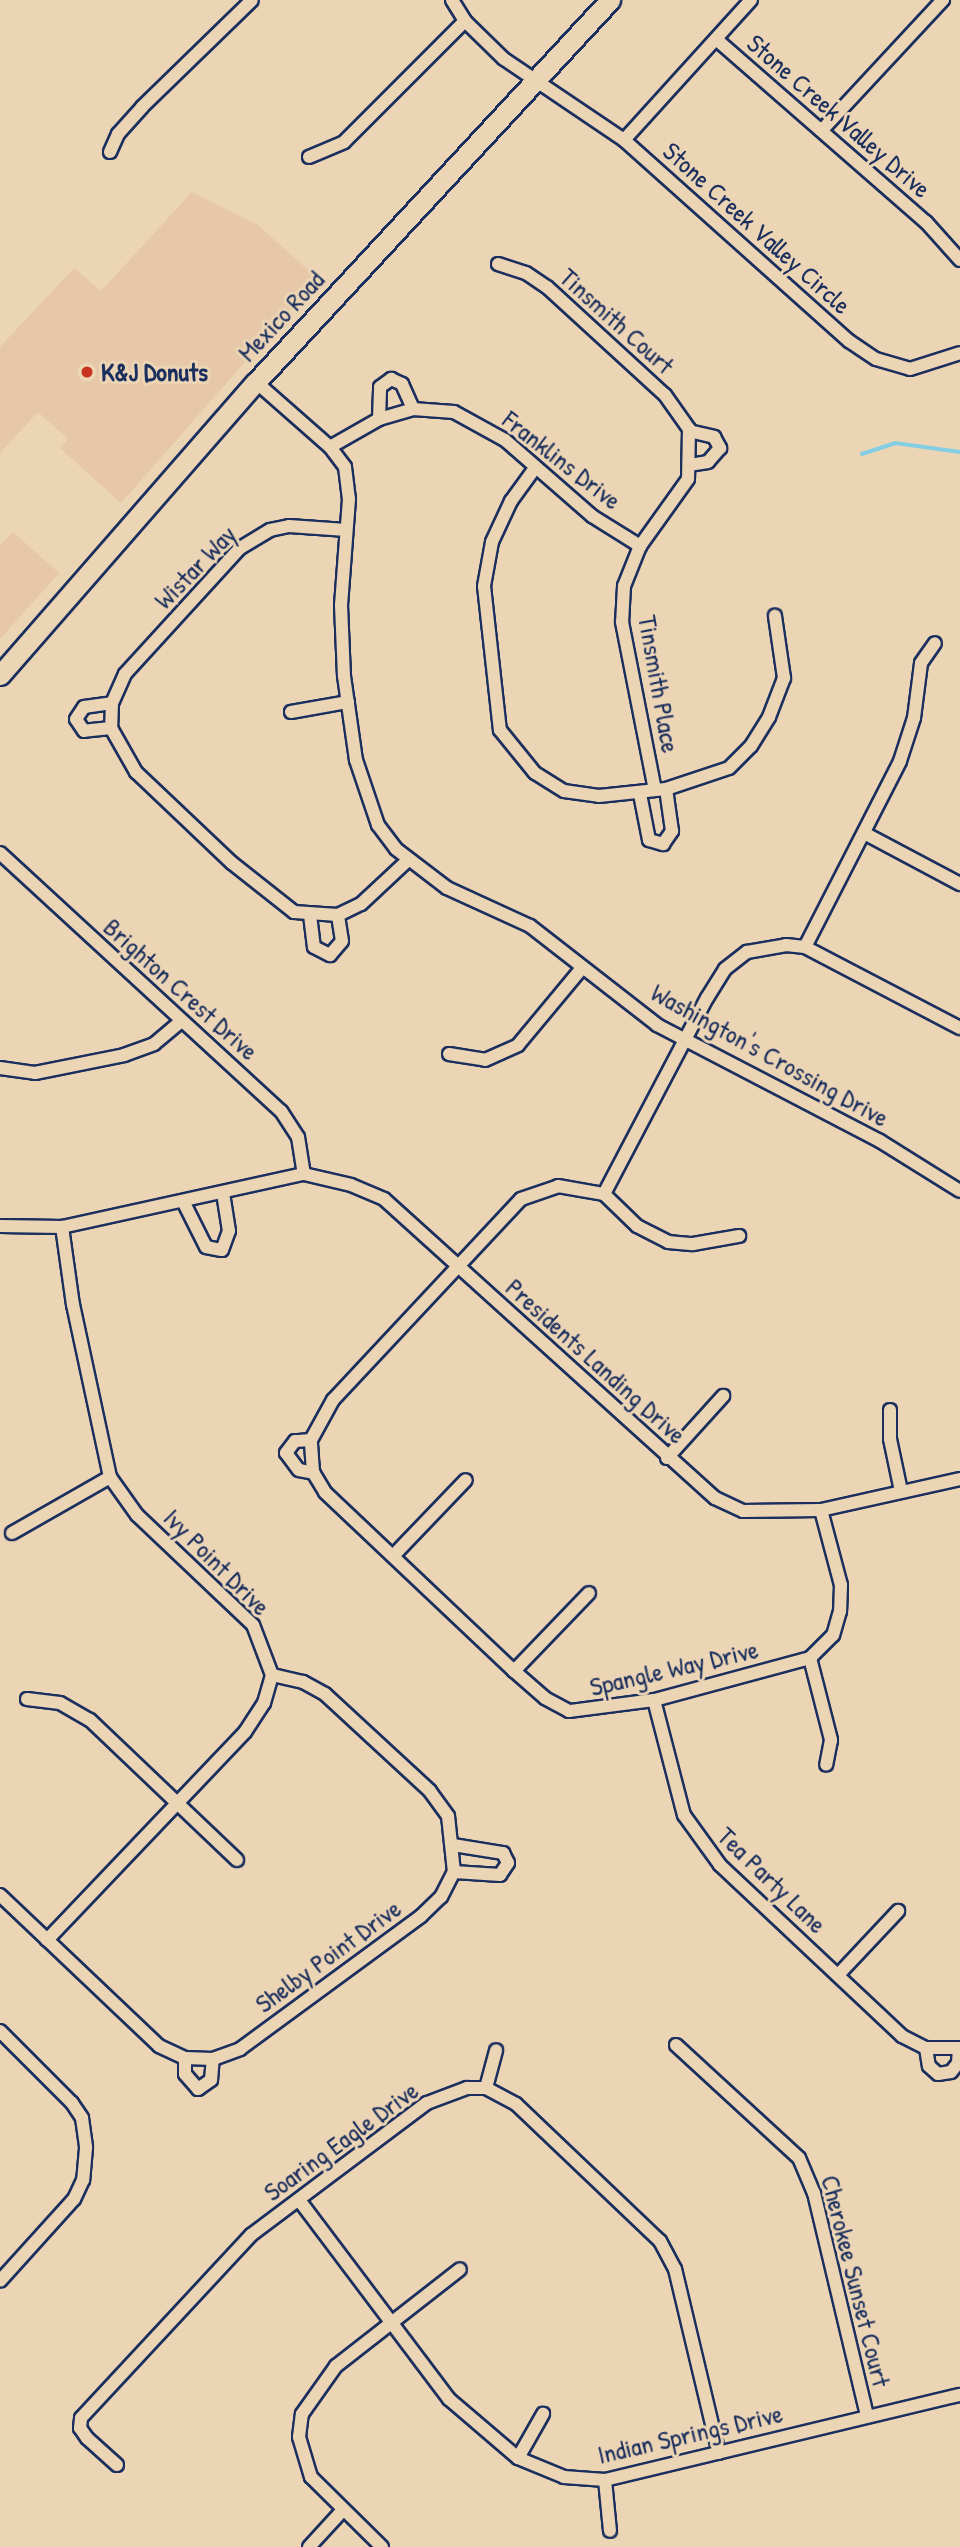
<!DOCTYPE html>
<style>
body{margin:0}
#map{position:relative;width:960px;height:2547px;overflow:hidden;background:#ecd5b5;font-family:"Patrick Hand",sans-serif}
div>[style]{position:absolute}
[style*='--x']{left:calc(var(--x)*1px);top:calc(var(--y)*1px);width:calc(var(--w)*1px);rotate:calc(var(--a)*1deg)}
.built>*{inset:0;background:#e6c7a8}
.stream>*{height:3.5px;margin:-1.75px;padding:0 1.75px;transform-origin:1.75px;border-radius:1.75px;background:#83cee3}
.roads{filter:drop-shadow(2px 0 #1b2f5e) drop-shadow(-2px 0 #1b2f5e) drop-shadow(0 2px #1b2f5e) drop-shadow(0 -2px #1b2f5e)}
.street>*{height:12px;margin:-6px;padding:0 6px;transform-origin:6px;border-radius:6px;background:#ecd5b5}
.primary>*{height:19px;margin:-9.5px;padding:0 9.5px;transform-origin:9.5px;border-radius:9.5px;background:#ecd5b5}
.dots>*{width:19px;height:19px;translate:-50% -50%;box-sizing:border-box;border:4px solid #ecd5b5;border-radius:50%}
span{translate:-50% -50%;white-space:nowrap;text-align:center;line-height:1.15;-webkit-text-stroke:6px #ecd5b5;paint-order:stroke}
.street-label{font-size:26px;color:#1b2f5e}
.poi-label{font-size:26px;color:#1b2f5e;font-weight:700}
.left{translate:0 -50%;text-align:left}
</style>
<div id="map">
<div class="built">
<div style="clip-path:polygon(192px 192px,258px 225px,318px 279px,121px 503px,60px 448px,68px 439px,38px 412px,0 453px,0 347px,74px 268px,101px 291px)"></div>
<div style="clip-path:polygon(13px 532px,59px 573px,0 639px,0 546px)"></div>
</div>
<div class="stream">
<div style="--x:862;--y:454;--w:35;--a:-18"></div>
<div style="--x:895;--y:443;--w:66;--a:7.9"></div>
</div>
<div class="roads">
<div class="street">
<div style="--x:452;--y:0;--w:25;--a:58"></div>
<div style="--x:465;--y:21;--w:54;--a:44.3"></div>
<div style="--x:504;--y:59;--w:145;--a:34"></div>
<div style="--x:624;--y:140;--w:302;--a:41.8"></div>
<div style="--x:849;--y:341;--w:32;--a:34"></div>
<div style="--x:876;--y:359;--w:35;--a:16"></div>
<div style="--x:910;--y:369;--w:52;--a:-17.7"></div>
<div style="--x:716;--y:39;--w:279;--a:41.1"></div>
<div style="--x:926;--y:222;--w:51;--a:48.2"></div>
<div style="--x:822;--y:130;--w:178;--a:-47.1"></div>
<div style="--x:624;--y:140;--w:189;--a:-47.8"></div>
<div style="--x:110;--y:152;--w:20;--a:-66"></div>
<div style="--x:118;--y:134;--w:36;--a:-48"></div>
<div style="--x:142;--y:107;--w:153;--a:-44.2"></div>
<div style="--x:309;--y:157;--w:38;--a:-23"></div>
<div style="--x:344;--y:142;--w:171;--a:-45"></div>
<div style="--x:498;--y:264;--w:29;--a:18"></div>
<div style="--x:526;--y:273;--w:25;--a:34"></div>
<div style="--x:547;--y:287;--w:160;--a:42.5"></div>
<div style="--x:665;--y:395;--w:42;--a:54.8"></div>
<div style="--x:689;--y:429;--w:50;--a:91.1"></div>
<div style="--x:688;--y:479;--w:82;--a:125.6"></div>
<div style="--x:640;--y:546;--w:43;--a:111.8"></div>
<div style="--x:624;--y:586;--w:36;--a:93"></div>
<div style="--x:622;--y:622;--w:171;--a:78.9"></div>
<div style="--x:256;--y:382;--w:98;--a:41.3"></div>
<div style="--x:330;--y:447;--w:25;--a:53"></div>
<div style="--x:345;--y:467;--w:32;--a:83"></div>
<div style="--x:349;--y:499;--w:106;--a:94.3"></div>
<div style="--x:341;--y:605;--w:71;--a:87.6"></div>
<div style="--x:344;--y:676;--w:85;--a:81.9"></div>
<div style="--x:356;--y:760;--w:69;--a:71.3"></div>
<div style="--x:378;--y:825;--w:30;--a:53"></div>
<div style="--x:396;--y:849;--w:64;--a:37.4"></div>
<div style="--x:447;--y:888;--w:91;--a:24.6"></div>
<div style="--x:530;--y:926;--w:161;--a:37.9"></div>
<div style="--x:657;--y:1025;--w:251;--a:27.5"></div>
<div style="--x:880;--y:1141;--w:94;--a:32"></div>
<div style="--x:379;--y:419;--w:32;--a:-88"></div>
<div style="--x:380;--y:387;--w:14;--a:-36"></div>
<div style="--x:391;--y:379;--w:12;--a:24"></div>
<div style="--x:402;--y:384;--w:27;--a:66"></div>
<div style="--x:689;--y:431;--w:26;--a:13"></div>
<div style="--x:714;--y:437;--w:13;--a:61"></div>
<div style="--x:720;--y:448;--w:18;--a:131"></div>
<div style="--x:708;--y:462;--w:18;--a:171"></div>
<div style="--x:330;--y:447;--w:56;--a:-29.7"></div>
<div style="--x:379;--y:419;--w:35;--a:-16"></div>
<div style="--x:413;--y:409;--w:41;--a:4.2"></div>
<div style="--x:454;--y:412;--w:58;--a:28.8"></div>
<div style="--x:505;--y:440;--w:116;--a:41.1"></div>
<div style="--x:592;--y:516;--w:57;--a:32"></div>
<div style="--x:535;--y:468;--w:41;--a:126"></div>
<div style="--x:511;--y:501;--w:45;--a:114.9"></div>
<div style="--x:492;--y:542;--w:45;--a:100.3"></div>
<div style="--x:484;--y:586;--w:145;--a:83.7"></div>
<div style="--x:500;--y:730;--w:55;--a:50.9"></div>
<div style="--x:535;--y:773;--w:34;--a:32"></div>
<div style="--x:564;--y:791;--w:35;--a:8"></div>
<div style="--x:599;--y:796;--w:67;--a:-6"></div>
<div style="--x:666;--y:789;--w:66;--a:-18.4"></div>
<div style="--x:729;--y:768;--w:31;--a:-45"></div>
<div style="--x:751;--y:746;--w:34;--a:-58"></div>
<div style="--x:769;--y:717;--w:42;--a:-69"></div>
<div style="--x:784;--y:678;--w:63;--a:-98.3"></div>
<div style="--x:346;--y:530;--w:57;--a:-176"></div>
<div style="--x:289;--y:526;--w:19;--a:168"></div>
<div style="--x:270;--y:530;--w:35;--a:149"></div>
<div style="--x:240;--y:548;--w:171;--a:132.4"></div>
<div style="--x:125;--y:674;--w:32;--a:114"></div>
<div style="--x:112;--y:703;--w:25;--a:92"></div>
<div style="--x:111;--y:728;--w:51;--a:60.4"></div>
<div style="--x:136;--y:772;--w:132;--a:43.5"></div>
<div style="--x:232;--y:863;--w:79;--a:38.3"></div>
<div style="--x:294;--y:912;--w:44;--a:3.9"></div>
<div style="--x:338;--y:915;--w:25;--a:-26"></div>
<div style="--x:361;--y:904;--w:64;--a:-43.1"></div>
<div style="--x:291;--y:712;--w:58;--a:-10"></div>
<div style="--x:111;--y:728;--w:27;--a:174"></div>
<div style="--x:84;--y:731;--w:14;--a:-124"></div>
<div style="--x:76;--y:719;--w:14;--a:-56"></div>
<div style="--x:84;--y:707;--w:28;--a:-8"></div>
<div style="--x:640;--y:794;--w:47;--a:78.9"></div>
<div style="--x:649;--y:840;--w:15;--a:16"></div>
<div style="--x:663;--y:844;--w:16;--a:-55"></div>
<div style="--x:672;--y:831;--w:42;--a:-98.1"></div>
<div style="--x:864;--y:833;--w:109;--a:28"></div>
<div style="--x:0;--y:853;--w:381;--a:42.6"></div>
<div style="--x:281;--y:1111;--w:31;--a:57"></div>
<div style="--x:298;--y:1137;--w:37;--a:81"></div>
<div style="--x:310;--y:915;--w:32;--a:83"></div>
<div style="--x:314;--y:947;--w:18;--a:27"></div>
<div style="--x:330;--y:955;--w:18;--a:-49"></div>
<div style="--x:342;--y:941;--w:26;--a:-99"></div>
<div style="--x:805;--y:947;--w:209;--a:-62.9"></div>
<div style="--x:900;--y:761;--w:45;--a:-72"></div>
<div style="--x:914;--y:718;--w:55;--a:-82.7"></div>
<div style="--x:921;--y:663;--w:24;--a:-55"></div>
<div style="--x:449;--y:1054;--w:36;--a:9"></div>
<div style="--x:485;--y:1060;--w:36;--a:-24"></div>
<div style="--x:518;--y:1045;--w:100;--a:-50.3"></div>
<div style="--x:0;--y:1068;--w:35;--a:8"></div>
<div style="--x:35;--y:1073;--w:91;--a:-11.4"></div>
<div style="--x:124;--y:1055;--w:32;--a:-20"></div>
<div style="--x:154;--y:1044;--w:34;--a:-40"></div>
<div style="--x:604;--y:1194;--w:46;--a:44.1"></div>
<div style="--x:637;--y:1226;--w:35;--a:27"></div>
<div style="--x:668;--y:1242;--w:25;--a:5"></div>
<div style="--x:693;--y:1244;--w:47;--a:-9.9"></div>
<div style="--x:183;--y:1201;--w:51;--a:63.4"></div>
<div style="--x:206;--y:1247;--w:16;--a:11"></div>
<div style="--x:222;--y:1250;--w:20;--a:-70"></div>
<div style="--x:229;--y:1231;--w:39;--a:-99"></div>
<div style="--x:0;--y:1226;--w:62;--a:0.9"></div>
<div style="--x:62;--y:1227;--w:248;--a:-12.4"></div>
<div style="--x:304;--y:1174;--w:48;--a:13.2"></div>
<div style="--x:351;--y:1185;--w:36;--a:23"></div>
<div style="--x:384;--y:1199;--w:446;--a:42.1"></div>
<div style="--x:715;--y:1498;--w:31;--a:25"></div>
<div style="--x:743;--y:1511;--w:78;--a:-0.7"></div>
<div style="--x:821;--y:1510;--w:142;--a:-12.6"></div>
<div style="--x:890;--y:1410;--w:29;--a:90"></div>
<div style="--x:890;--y:1439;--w:53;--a:78.1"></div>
<div style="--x:311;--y:1440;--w:16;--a:176"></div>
<div style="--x:295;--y:1441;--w:15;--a:127"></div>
<div style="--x:286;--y:1453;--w:21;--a:53"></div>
<div style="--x:299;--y:1470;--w:15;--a:11"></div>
<div style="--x:667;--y:1458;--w:84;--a:-47.9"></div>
<div style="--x:821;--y:1510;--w:78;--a:75.1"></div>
<div style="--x:841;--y:1585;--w:26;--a:92"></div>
<div style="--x:840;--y:1611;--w:25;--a:106"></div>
<div style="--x:833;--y:1635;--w:33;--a:135"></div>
<div style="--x:810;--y:1658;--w:162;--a:164.9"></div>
<div style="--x:654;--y:1700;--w:86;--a:172.6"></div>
<div style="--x:569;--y:1711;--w:27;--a:-152"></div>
<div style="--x:545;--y:1698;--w:41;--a:-138.9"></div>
<div style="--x:514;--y:1671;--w:260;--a:-136.6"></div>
<div style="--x:325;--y:1492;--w:23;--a:-121"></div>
<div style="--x:313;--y:1472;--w:32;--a:-94"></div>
<div style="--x:311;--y:1440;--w:46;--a:-61.2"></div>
<div style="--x:333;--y:1400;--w:275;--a:-46.9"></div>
<div style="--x:521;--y:1199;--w:39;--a:-19"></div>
<div style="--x:558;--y:1186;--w:47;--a:9.9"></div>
<div style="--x:604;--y:1194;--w:221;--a:-62.3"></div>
<div style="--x:707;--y:998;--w:34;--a:-58"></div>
<div style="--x:725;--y:969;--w:28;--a:-38"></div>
<div style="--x:747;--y:952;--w:40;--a:-10"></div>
<div style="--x:786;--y:945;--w:19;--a:6"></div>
<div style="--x:805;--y:947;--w:175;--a:27.6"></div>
<div style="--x:12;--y:1533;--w:113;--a:-29.7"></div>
<div style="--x:393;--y:1556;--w:105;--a:-46.2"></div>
<div style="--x:810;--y:1658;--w:85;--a:75.6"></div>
<div style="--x:831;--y:1740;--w:25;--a:101"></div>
<div style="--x:514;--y:1671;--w:108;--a:-46.1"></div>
<div style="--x:27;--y:1699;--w:33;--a:7"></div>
<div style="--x:60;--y:1703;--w:34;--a:30"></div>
<div style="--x:90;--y:1720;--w:203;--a:43.6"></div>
<div style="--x:654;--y:1700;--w:119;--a:75.4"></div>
<div style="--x:684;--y:1815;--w:62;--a:54.2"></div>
<div style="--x:720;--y:1865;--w:250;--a:43.2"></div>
<div style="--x:902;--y:2036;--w:27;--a:27"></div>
<div style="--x:926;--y:2048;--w:34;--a:0"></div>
<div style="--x:453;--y:1845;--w:51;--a:9.1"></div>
<div style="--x:503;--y:1853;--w:11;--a:63"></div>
<div style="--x:508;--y:1863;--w:14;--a:124"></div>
<div style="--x:500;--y:1875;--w:46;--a:-176.3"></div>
<div style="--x:0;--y:1895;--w:219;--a:43.5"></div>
<div style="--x:159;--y:2046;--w:29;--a:25"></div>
<div style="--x:185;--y:2058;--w:28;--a:2"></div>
<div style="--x:213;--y:2059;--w:29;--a:-20"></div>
<div style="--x:240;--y:2049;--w:225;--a:-36.3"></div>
<div style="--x:421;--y:1916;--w:28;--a:-44"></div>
<div style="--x:441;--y:1897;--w:28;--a:-63"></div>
<div style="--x:454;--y:1872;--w:56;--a:-96.1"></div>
<div style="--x:448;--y:1816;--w:31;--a:-126"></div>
<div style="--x:430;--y:1791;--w:143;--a:-137.3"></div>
<div style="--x:325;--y:1694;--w:25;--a:-151"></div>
<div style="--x:303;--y:1682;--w:32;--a:-167"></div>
<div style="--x:47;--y:1940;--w:287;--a:-46.4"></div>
<div style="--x:245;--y:1732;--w:35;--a:-57"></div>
<div style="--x:264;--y:1703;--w:29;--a:-74"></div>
<div style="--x:272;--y:1675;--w:53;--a:-110.8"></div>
<div style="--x:253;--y:1625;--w:160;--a:-136.5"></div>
<div style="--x:137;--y:1515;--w:47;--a:-125.4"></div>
<div style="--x:110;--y:1477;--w:176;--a:-102.1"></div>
<div style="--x:73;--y:1305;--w:79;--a:-98"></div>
<div style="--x:838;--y:1975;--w:88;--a:-46.8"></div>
<div style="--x:0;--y:2031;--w:102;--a:45"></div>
<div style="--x:72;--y:2103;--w:18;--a:56"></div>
<div style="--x:82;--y:2118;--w:30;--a:82"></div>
<div style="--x:86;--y:2148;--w:32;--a:95"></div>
<div style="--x:83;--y:2180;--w:21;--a:115"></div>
<div style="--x:74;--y:2199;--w:110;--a:132.1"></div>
<div style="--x:676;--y:2045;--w:167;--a:42.6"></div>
<div style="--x:799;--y:2158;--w:38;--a:67"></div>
<div style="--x:814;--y:2193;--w:229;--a:76.6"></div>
<div style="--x:926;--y:2048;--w:18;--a:81"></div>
<div style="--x:929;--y:2066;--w:12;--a:42"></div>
<div style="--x:938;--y:2074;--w:13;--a:-9"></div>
<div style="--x:951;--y:2072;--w:11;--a:-52"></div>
<div style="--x:958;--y:2063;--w:14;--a:-86"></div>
<div style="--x:185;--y:2058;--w:16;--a:90"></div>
<div style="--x:185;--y:2074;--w:20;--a:49"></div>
<div style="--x:198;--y:2089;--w:16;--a:-35"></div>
<div style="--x:211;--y:2080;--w:21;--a:-85"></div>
<div style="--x:486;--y:2088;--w:39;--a:-75"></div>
<div style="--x:299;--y:2200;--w:249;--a:53"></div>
<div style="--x:449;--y:2399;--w:91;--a:40.5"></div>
<div style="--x:518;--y:2458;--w:50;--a:22.4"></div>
<div style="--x:564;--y:2477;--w:41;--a:4.2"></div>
<div style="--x:605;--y:2480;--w:365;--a:-13.5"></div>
<div style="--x:518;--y:2458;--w:51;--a:-60.4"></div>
<div style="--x:117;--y:2465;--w:40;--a:-138"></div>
<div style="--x:87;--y:2438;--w:12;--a:-125"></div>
<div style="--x:80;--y:2428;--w:10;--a:-84"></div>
<div style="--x:81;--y:2418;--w:250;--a:-47.1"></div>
<div style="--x:251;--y:2235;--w:220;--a:-36.9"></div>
<div style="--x:427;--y:2103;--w:43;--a:-20.6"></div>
<div style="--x:467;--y:2088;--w:19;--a:0"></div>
<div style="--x:486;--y:2088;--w:34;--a:28"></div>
<div style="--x:516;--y:2104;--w:199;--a:43.6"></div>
<div style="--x:660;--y:2241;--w:32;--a:62"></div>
<div style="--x:675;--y:2269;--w:189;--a:76.6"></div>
<div style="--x:605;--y:2480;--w:51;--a:84.4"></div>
<div style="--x:309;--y:2547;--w:49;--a:-47.5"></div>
<div style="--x:382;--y:2547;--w:100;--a:-135.4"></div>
<div style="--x:311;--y:2477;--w:42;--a:-106.7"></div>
<div style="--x:299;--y:2437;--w:23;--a:-83"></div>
<div style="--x:302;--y:2414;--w:59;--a:-54.7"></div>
<div style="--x:336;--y:2366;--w:157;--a:-38"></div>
</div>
<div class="primary">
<div style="--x:0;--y:675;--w:389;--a:-48.9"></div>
<div style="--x:256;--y:382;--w:521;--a:-47.18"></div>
</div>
</div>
<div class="dots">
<div style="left:87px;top:372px;background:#c8321e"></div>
</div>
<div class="street-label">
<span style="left:839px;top:116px;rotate:41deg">Stone Creek Valley Drive</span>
<span style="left:757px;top:228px;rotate:42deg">Stone Creek Valley Circle</span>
<span style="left:281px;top:316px;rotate:-47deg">Mexico Road</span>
<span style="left:617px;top:321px;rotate:42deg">Tinsmith Court</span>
<span style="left:562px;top:460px;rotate:38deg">Franklins Drive</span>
<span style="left:195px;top:567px;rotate:-46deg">Wistar Way</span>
<span style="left:659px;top:684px;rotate:80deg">Tinsmith Place</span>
<span style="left:181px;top:989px;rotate:42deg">Brighton Crest Drive</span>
<span style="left:770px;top:1055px;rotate:29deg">Washington's Crossing Drive</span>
<span style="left:596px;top:1361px;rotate:42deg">Presidents Landing Drive</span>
<span style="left:217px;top:1562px;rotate:45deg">Ivy Point Drive</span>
<span style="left:674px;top:1668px;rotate:-13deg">Spangle Way Drive</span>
<span style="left:772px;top:1880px;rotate:44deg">Tea Party Lane</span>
<span style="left:328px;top:1956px;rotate:-36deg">Shelby Point Drive</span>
<span style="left:341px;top:2141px;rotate:-36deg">Soaring Eagle Drive</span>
<span style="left:856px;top:2281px;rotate:76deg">Cherokee Sunset Court</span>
<span style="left:690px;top:2434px;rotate:-13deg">Indian Springs Drive</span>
</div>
<div class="poi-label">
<span class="left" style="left:101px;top:372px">K&amp;J Donuts</span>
</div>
</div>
